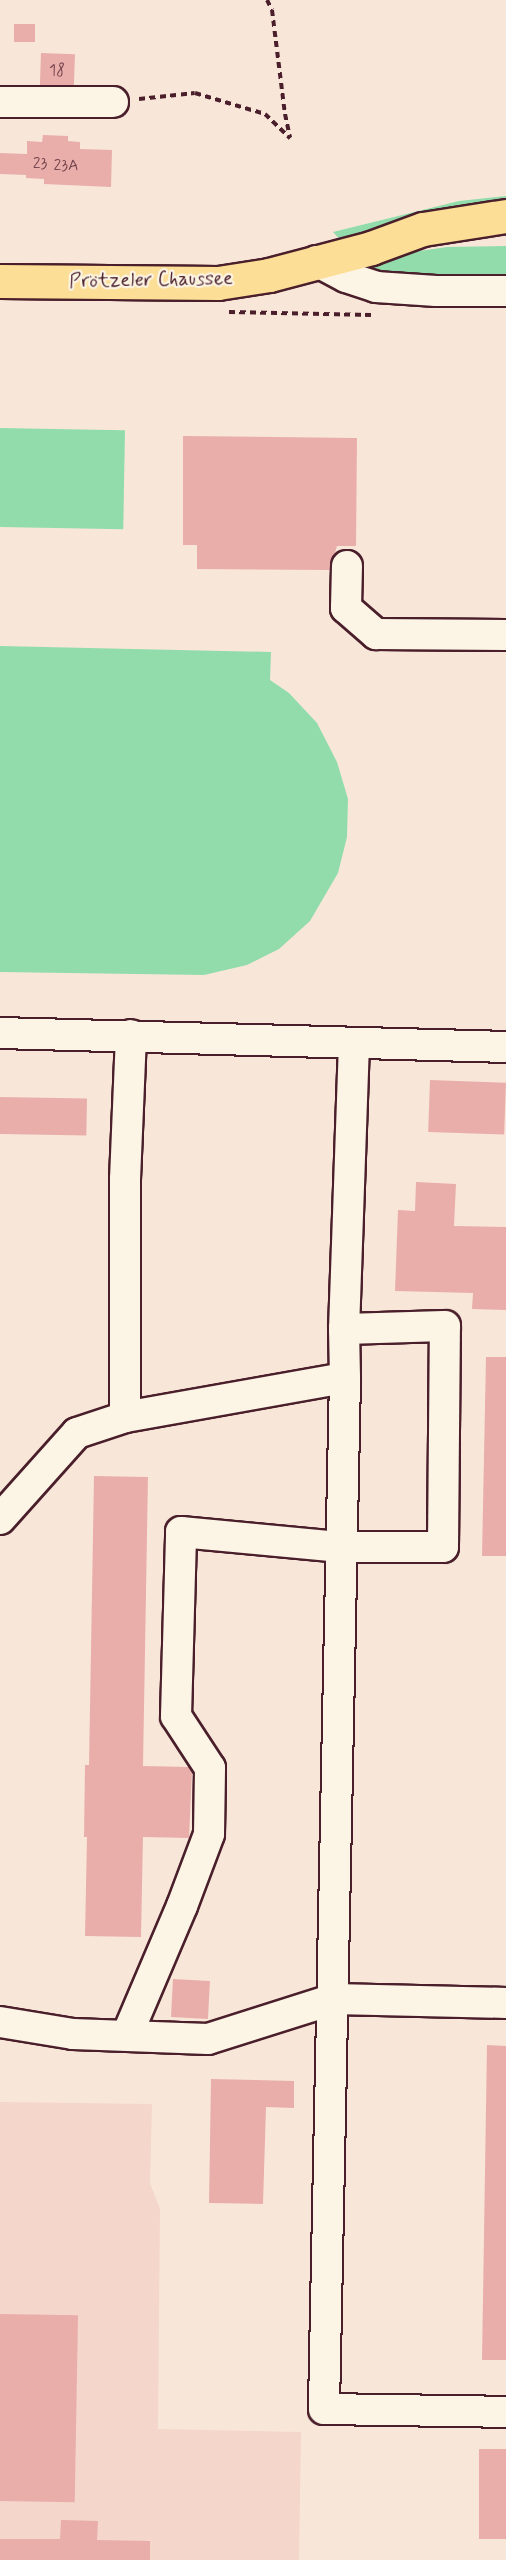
<!DOCTYPE html>
<meta charset="utf-8">
<style>
body{margin:0}
#map{position:relative;width:506px;height:2560px;overflow:hidden;background:#f8e7d9;font-family:Mynerve,sans-serif}
div>[style]{position:absolute}
[style*='--x']{left:calc(var(--x)*1px);top:calc(var(--y)*1px);width:calc(var(--w)*1px);rotate:calc(var(--a)*1deg)}
.built>*{inset:0;background:#f4d6cb}
.green>*{inset:0;background:#92dcab;transform-origin:0 0}
.building>*{inset:0;background:#e9adaa;transform-origin:0 0}
.path>*{height:4px;margin-top:-2px;transform-origin:0;background:repeating-linear-gradient(90deg,#4a1f2b 0 6px,transparent 0 10.5px)}
.roads{filter:drop-shadow(2px 0 #4a1f2b) drop-shadow(-2px 0 #4a1f2b) drop-shadow(0 2px #4a1f2b) drop-shadow(0 -2px #4a1f2b)}
.minor>*{height:30px;margin:-15px;padding:0 15px;transform-origin:15px;border-radius:15px;background:#fcf5e5}
.major>*{height:33px;margin:-16.5px;padding:0 16.5px;transform-origin:16.5px;border-radius:16.5px;background:#fcde96}
span{translate:-50% -50%;white-space:nowrap;text-align:center;line-height:1.15;-webkit-text-stroke:4.5px #fcf5e5;paint-order:stroke}
.number-label{font-size:16px;color:#72424b}
.number-label span{-webkit-text-stroke-width:0}
.street-label{font-size:20px;color:#4a1f2b}
</style>
<div id="map">
<div class="built">
<div style="clip-path:polygon(0 2102px,152px 2104px,150px 2183px,160px 2209px,158px 2429px,301px 2432px,299px 2560px,0 2560px)"></div>
</div>
<div class="green">
<div style="clip-path:polygon(506px 196px,506px 210px,343px 243px,333px 232px,459px 201px)"></div>
<div style="clip-path:polygon(506px 246px,506px 284px,397px 282px,357px 266px,406px 253px,447px 247px)"></div>
<div style="left:0;top:428px;width:125px;height:99px;rotate:1deg"></div>
<div style="clip-path:polygon(0 646px,271px 652px,270px 680px,289px 693px,317px 723px,337px 762px,348px 799px,347px 837px,338px 873px,310px 921px,279px 949px,247px 965px,204px 975px,0 972px)"></div>
</div>
<div class="building">
<div style="left:14px;top:24px;width:21px;height:18px"></div>
<div style="left:41px;top:53px;width:34px;height:32px;rotate:2deg"></div>
<div style="clip-path:polygon(43px 135px,68px 136px,68px 141px,80px 142px,80px 149px,112px 150px,111px 187px,44px 184px,44px 179px,26px 178px,26px 175px,0 174px,0 153px,27px 154px,27px 141px,42px 142px)"></div>
<div style="clip-path:polygon(183px 436px,357px 438px,356px 546px,337px 546px,330px 570px,197px 569px,197px 545px,183px 545px)"></div>
<div style="left:430px;top:1080px;width:76px;height:52px;rotate:2deg"></div>
<div style="left:0;top:1097px;width:87px;height:37px;rotate:1deg"></div>
<div style="clip-path:polygon(416px 1182px,456px 1184px,454px 1226px,506px 1227px,506px 1310px,472px 1309px,473px 1293px,395px 1291px,398px 1210px,415px 1211px)"></div>
<div style="clip-path:polygon(486px 1357px,506px 1357px,506px 1556px,482px 1556px)"></div>
<div style="clip-path:polygon(94px 1476px,148px 1477px,143px 1766px,189px 1767px,192px 1771px,189px 1838px,143px 1837px,141px 1937px,85px 1936px,87px 1837px,84px 1837px,85px 1765px,89px 1765px)"></div>
<div style="left:173px;top:1979px;width:37px;height:38px;rotate:3deg"></div>
<div style="clip-path:polygon(487px 2045px,506px 2046px,506px 2360px,482px 2360px)"></div>
<div style="clip-path:polygon(211px 2079px,294px 2081px,294px 2108px,266px 2107px,263px 2204px,209px 2203px)"></div>
<div style="left:0;top:2314px;width:78px;height:187px;rotate:1deg"></div>
<div style="left:479px;top:2449px;width:27px;height:90px"></div>
<div style="clip-path:polygon(61px 2520px,98px 2521px,97px 2540px,150px 2541px,150px 2560px,0 2560px,0 2539px,60px 2539px)"></div>
</div>
<div class="path">
<div style="--x:267;--y:0;--w:11;--a:63"></div>
<div style="--x:272;--y:10;--w:105;--a:82.9"></div>
<div style="--x:285;--y:114;--w:24;--a:78"></div>
<div style="--x:139;--y:99;--w:56;--a:-6.1"></div>
<div style="--x:195;--y:93;--w:73;--a:16.7"></div>
<div style="--x:265;--y:114;--w:35;--a:44"></div>
<div style="--x:229;--y:312;--w:142;--a:1.2"></div>
</div>
<div class="roads">
<div class="minor">
<div style="--x:0;--y:102;--w:113;--a:0"></div>
<div style="--x:316;--y:261;--w:34;--a:28"></div>
<div style="--x:346;--y:277;--w:32;--a:18"></div>
<div style="--x:376;--y:287;--w:60;--a:3.8"></div>
<div style="--x:436;--y:291;--w:70;--a:0"></div>
<div style="--x:347;--y:566;--w:42;--a:91.4"></div>
<div style="--x:346;--y:608;--w:40;--a:41"></div>
<div style="--x:376;--y:634;--w:130;--a:0.4"></div>
<div style="--x:0;--y:1033;--w:506;--a:1.58"></div>
<div style="--x:354;--y:1043;--w:286;--a:92"></div>
<div style="--x:344;--y:1329;--w:49;--a:88.8"></div>
<div style="--x:345;--y:1378;--w:1031;--a:91.17"></div>
<div style="--x:324;--y:2409;--w:182;--a:0.9"></div>
<div style="--x:125;--y:1417;--w:238;--a:-90"></div>
<div style="--x:125;--y:1179;--w:144;--a:-87.6"></div>
<div style="--x:0;--y:1519;--w:115;--a:-48.2"></div>
<div style="--x:77;--y:1433;--w:51;--a:-18.4"></div>
<div style="--x:125;--y:1417;--w:223;--a:-10.1"></div>
<div style="--x:0;--y:2022;--w:74;--a:9.3"></div>
<div style="--x:73;--y:2034;--w:135;--a:2.1"></div>
<div style="--x:208;--y:2039;--w:132;--a:-17.6"></div>
<div style="--x:334;--y:1999;--w:172;--a:1.3"></div>
<div style="--x:127;--y:2035;--w:140;--a:-66.9"></div>
<div style="--x:182;--y:1906;--w:77;--a:-69.4"></div>
<div style="--x:209;--y:1834;--w:66;--a:-89.1"></div>
<div style="--x:210;--y:1768;--w:62;--a:-123.2"></div>
<div style="--x:176;--y:1716;--w:184;--a:-88.4"></div>
<div style="--x:181;--y:1532;--w:161;--a:5.4"></div>
<div style="--x:341;--y:1547;--w:102;--a:0"></div>
<div style="--x:443;--y:1547;--w:221;--a:-89.5"></div>
<div style="--x:445;--y:1326;--w:101;--a:178.3"></div>
</div>
<div class="major">
<div style="--x:0;--y:281;--w:218;--a:0.5"></div>
<div style="--x:218;--y:283;--w:52;--a:-8.9"></div>
<div style="--x:269;--y:275;--w:106;--a:-14.8"></div>
<div style="--x:371;--y:248;--w:55;--a:-20.1"></div>
<div style="--x:423;--y:229;--w:84;--a:-8.9"></div>
</div>
</div>
<div class="number-label">
<span style="left:57px;top:71px">18</span>
<span style="left:40px;top:164px">23</span>
<span style="left:66px;top:166px">23A</span>
</div>
<div class="street-label">
<span style="left:151px;top:280px;rotate:-1deg">Prötzeler Chaussee</span>
</div>
</div>
